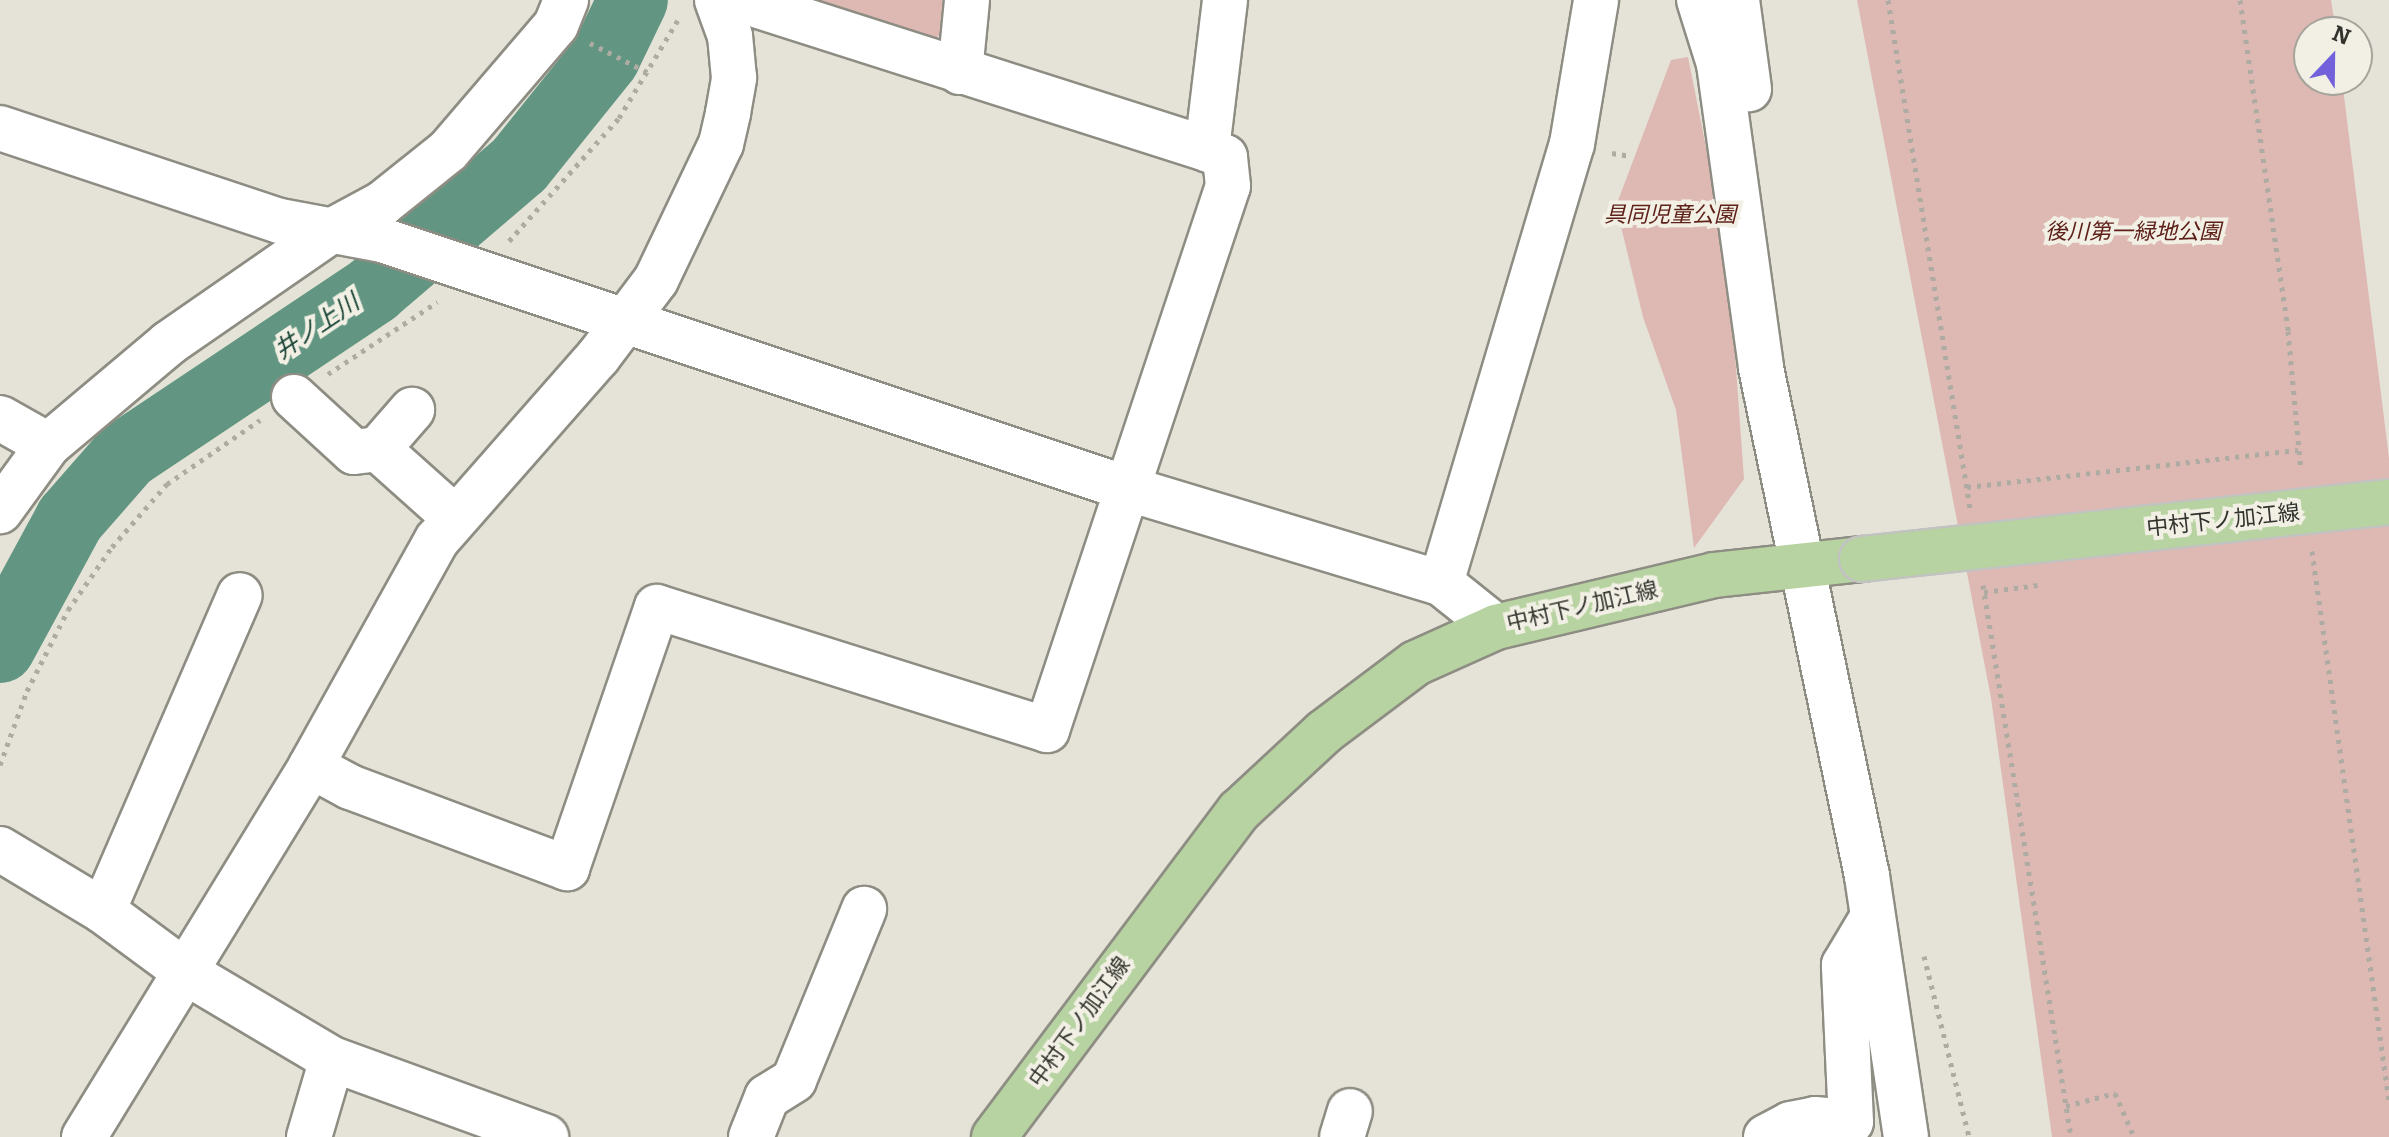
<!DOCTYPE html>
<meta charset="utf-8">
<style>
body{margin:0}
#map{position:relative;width:2389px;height:1137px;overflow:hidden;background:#e5e3d8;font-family:Bitter,"Noto Sans JP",serif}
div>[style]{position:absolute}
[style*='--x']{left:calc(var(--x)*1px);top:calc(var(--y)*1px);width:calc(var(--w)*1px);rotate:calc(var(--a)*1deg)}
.green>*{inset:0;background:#deb9b3}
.river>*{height:70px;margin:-35px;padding:0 35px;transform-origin:35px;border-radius:35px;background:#639682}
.path>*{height:5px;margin-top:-2.5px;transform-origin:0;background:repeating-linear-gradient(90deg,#adaba2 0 4px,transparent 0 10px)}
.roads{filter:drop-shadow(2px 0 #8e8d83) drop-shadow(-2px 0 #8e8d83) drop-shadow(0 2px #8e8d83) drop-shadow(0 -2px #8e8d83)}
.minor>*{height:44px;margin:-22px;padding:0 22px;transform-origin:22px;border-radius:22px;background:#fff}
.major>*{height:44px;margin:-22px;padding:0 22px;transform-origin:22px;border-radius:22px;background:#b7d3a1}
.bridges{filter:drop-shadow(2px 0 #c2c2c0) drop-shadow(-2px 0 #c2c2c0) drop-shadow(0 2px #c2c2c0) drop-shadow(0 -2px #c2c2c0)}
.major-bridge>*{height:44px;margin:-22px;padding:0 22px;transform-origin:22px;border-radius:22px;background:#b7d3a1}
span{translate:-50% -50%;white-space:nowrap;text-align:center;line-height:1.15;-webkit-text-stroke:8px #f2f0e5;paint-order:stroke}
.park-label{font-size:22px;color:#5e2018;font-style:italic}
.street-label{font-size:22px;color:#33332e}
.water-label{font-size:24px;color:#123f30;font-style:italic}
.north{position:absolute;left:2293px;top:16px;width:80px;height:80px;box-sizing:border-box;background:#f2f0e5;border:2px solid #a6a49c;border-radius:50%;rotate:22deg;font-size:22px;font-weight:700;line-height:32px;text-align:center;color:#33332e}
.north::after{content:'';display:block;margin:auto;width:28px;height:36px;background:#7261db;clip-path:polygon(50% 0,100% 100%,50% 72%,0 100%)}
</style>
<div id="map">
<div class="green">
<div style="clip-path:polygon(806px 0,950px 0,946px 30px,932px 41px)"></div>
<div style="clip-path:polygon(1857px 0,2331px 0,2336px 32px,2309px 32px,2309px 80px,2342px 80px,2389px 458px,2389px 1137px,2052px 1137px,1991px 698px)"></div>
<div style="clip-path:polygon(1688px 57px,1728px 257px,1744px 479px,1694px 548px,1676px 410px,1643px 317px,1616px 206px,1671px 60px)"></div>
</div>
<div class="river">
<div style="--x:0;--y:648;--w:147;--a:-61.5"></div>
<div style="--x:70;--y:519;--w:85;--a:-48.8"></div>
<div style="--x:126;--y:455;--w:297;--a:-33.7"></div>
<div style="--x:373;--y:290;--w:192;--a:-40.6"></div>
<div style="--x:519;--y:165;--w:137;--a:-51.2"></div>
<div style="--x:605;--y:58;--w:64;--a:-64.2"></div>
</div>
<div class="path">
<div style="--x:1888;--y:0;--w:515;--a:80.83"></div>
<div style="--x:2240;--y:0;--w:334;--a:81.7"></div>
<div style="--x:2288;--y:331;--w:140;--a:84.7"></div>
<div style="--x:590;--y:43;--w:66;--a:27"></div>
<div style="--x:1612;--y:153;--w:19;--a:9"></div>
<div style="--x:509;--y:241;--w:165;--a:-48.2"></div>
<div style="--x:619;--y:118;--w:117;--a:-59"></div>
<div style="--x:328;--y:374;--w:131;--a:-33.4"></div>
<div style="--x:1967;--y:487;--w:333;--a:-6.4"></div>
<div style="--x:2312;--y:551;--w:555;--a:82.03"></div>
<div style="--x:1983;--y:585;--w:559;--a:80.94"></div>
<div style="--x:1984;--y:592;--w:54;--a:-7.4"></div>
<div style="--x:0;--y:765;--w:79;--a:-70"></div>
<div style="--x:27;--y:691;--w:91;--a:-63.2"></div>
<div style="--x:68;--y:610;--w:77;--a:-55.1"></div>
<div style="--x:112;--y:547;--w:84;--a:-48.9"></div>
<div style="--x:167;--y:484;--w:113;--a:-34.5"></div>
<div style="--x:1924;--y:956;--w:187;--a:76"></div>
<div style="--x:2066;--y:1106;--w:51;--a:-14.9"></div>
<div style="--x:2115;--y:1093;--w:48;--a:66.6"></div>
</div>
<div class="roads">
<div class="minor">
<div style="--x:740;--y:0;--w:490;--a:17.7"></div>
<div style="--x:1699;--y:0;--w:67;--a:72.6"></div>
<div style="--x:1719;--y:64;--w:307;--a:82.1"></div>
<div style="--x:1761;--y:368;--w:519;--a:78.21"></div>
<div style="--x:1867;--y:876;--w:264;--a:81.5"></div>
<div style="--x:1737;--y:0;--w:90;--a:82.3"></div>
<div style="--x:960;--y:72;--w:72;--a:-84.4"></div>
<div style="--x:0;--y:128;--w:295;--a:18.4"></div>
<div style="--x:280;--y:221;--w:104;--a:10.6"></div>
<div style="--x:382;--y:240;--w:787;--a:18.43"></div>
<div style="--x:1129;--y:489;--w:326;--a:16.8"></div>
<div style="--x:1441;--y:583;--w:70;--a:38.7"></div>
<div style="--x:294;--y:397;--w:81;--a:42.5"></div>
<div style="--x:354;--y:452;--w:24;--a:-7"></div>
<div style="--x:378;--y:449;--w:102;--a:41.8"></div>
<div style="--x:0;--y:418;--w:55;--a:29.4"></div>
<div style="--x:48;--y:445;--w:82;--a:126"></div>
<div style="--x:48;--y:445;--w:158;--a:-40.1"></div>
<div style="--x:169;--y:343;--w:197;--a:-34.7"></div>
<div style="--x:331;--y:231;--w:59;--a:-28.3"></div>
<div style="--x:383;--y:203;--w:83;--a:-38.7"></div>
<div style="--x:448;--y:151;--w:166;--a:-49.4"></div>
<div style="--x:556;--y:25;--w:27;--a:-68"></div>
<div style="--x:378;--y:449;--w:52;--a:-48.9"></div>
<div style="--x:1441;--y:583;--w:458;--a:-73.4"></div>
<div style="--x:1572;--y:144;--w:146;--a:-80.5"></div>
<div style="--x:311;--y:766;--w:44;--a:28.3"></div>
<div style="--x:350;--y:787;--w:232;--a:20.5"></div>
<div style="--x:567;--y:868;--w:276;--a:-71"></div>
<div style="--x:657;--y:607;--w:409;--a:17.5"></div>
<div style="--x:1047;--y:730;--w:573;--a:-71.6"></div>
<div style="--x:1228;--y:186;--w:29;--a:-96"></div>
<div style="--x:1225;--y:157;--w:20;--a:-156"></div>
<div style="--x:1207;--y:149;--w:150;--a:-83.1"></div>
<div style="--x:0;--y:849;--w:120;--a:31"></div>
<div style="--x:103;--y:911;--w:104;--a:36.4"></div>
<div style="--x:187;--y:973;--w:169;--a:30.7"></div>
<div style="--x:332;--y:1059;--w:228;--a:20"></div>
<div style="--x:103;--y:911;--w:344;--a:-66.6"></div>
<div style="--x:84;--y:1137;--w:435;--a:-58.5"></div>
<div style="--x:311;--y:766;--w:259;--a:-60.9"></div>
<div style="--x:437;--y:540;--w:244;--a:-48.7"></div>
<div style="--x:598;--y:357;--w:96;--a:-53"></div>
<div style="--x:656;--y:280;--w:151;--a:-64.5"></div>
<div style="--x:721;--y:144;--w:32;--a:-77"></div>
<div style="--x:728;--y:113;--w:36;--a:-80"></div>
<div style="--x:734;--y:78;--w:42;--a:-95.4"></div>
<div style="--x:730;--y:36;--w:38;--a:-110"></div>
<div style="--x:309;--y:1137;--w:81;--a:-73.6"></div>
<div style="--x:751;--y:1137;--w:43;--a:-68.2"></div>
<div style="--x:767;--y:1097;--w:32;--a:-32"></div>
<div style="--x:794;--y:1080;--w:185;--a:-67.7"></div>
<div style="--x:1342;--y:1137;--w:27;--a:-73"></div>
<div style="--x:1766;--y:1137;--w:27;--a:-28"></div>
<div style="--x:1790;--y:1124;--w:25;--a:-11"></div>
<div style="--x:1815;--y:1119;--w:36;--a:5"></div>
<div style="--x:1851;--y:1122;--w:157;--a:-92.6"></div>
<div style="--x:1844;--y:965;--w:55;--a:-59.2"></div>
</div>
<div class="major">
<div style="--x:994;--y:1137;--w:408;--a:-53.1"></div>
<div style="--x:1239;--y:811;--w:116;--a:-42.9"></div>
<div style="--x:1324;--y:732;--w:115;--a:-36.9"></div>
<div style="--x:1416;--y:663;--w:88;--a:-24.2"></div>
<div style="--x:1496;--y:627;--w:224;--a:-13.4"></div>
<div style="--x:1714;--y:575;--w:149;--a:-6.2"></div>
</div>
</div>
<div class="bridges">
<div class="major-bridge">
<div style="--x:1862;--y:559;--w:530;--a:-6.17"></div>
</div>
</div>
<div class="park-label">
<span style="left:1670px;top:215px">具同児童公園</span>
<span style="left:2133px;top:232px">後川第一緑地公園</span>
</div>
<div class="street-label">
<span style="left:2223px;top:520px;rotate:-6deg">中村下ノ加江線</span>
<span style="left:1582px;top:606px;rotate:-13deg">中村下ノ加江線</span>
<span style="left:1079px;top:1022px;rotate:-54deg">中村下ノ加江線</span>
</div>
<div class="water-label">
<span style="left:317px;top:327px;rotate:-34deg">井ノ上川</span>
</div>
<div class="north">N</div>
</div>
